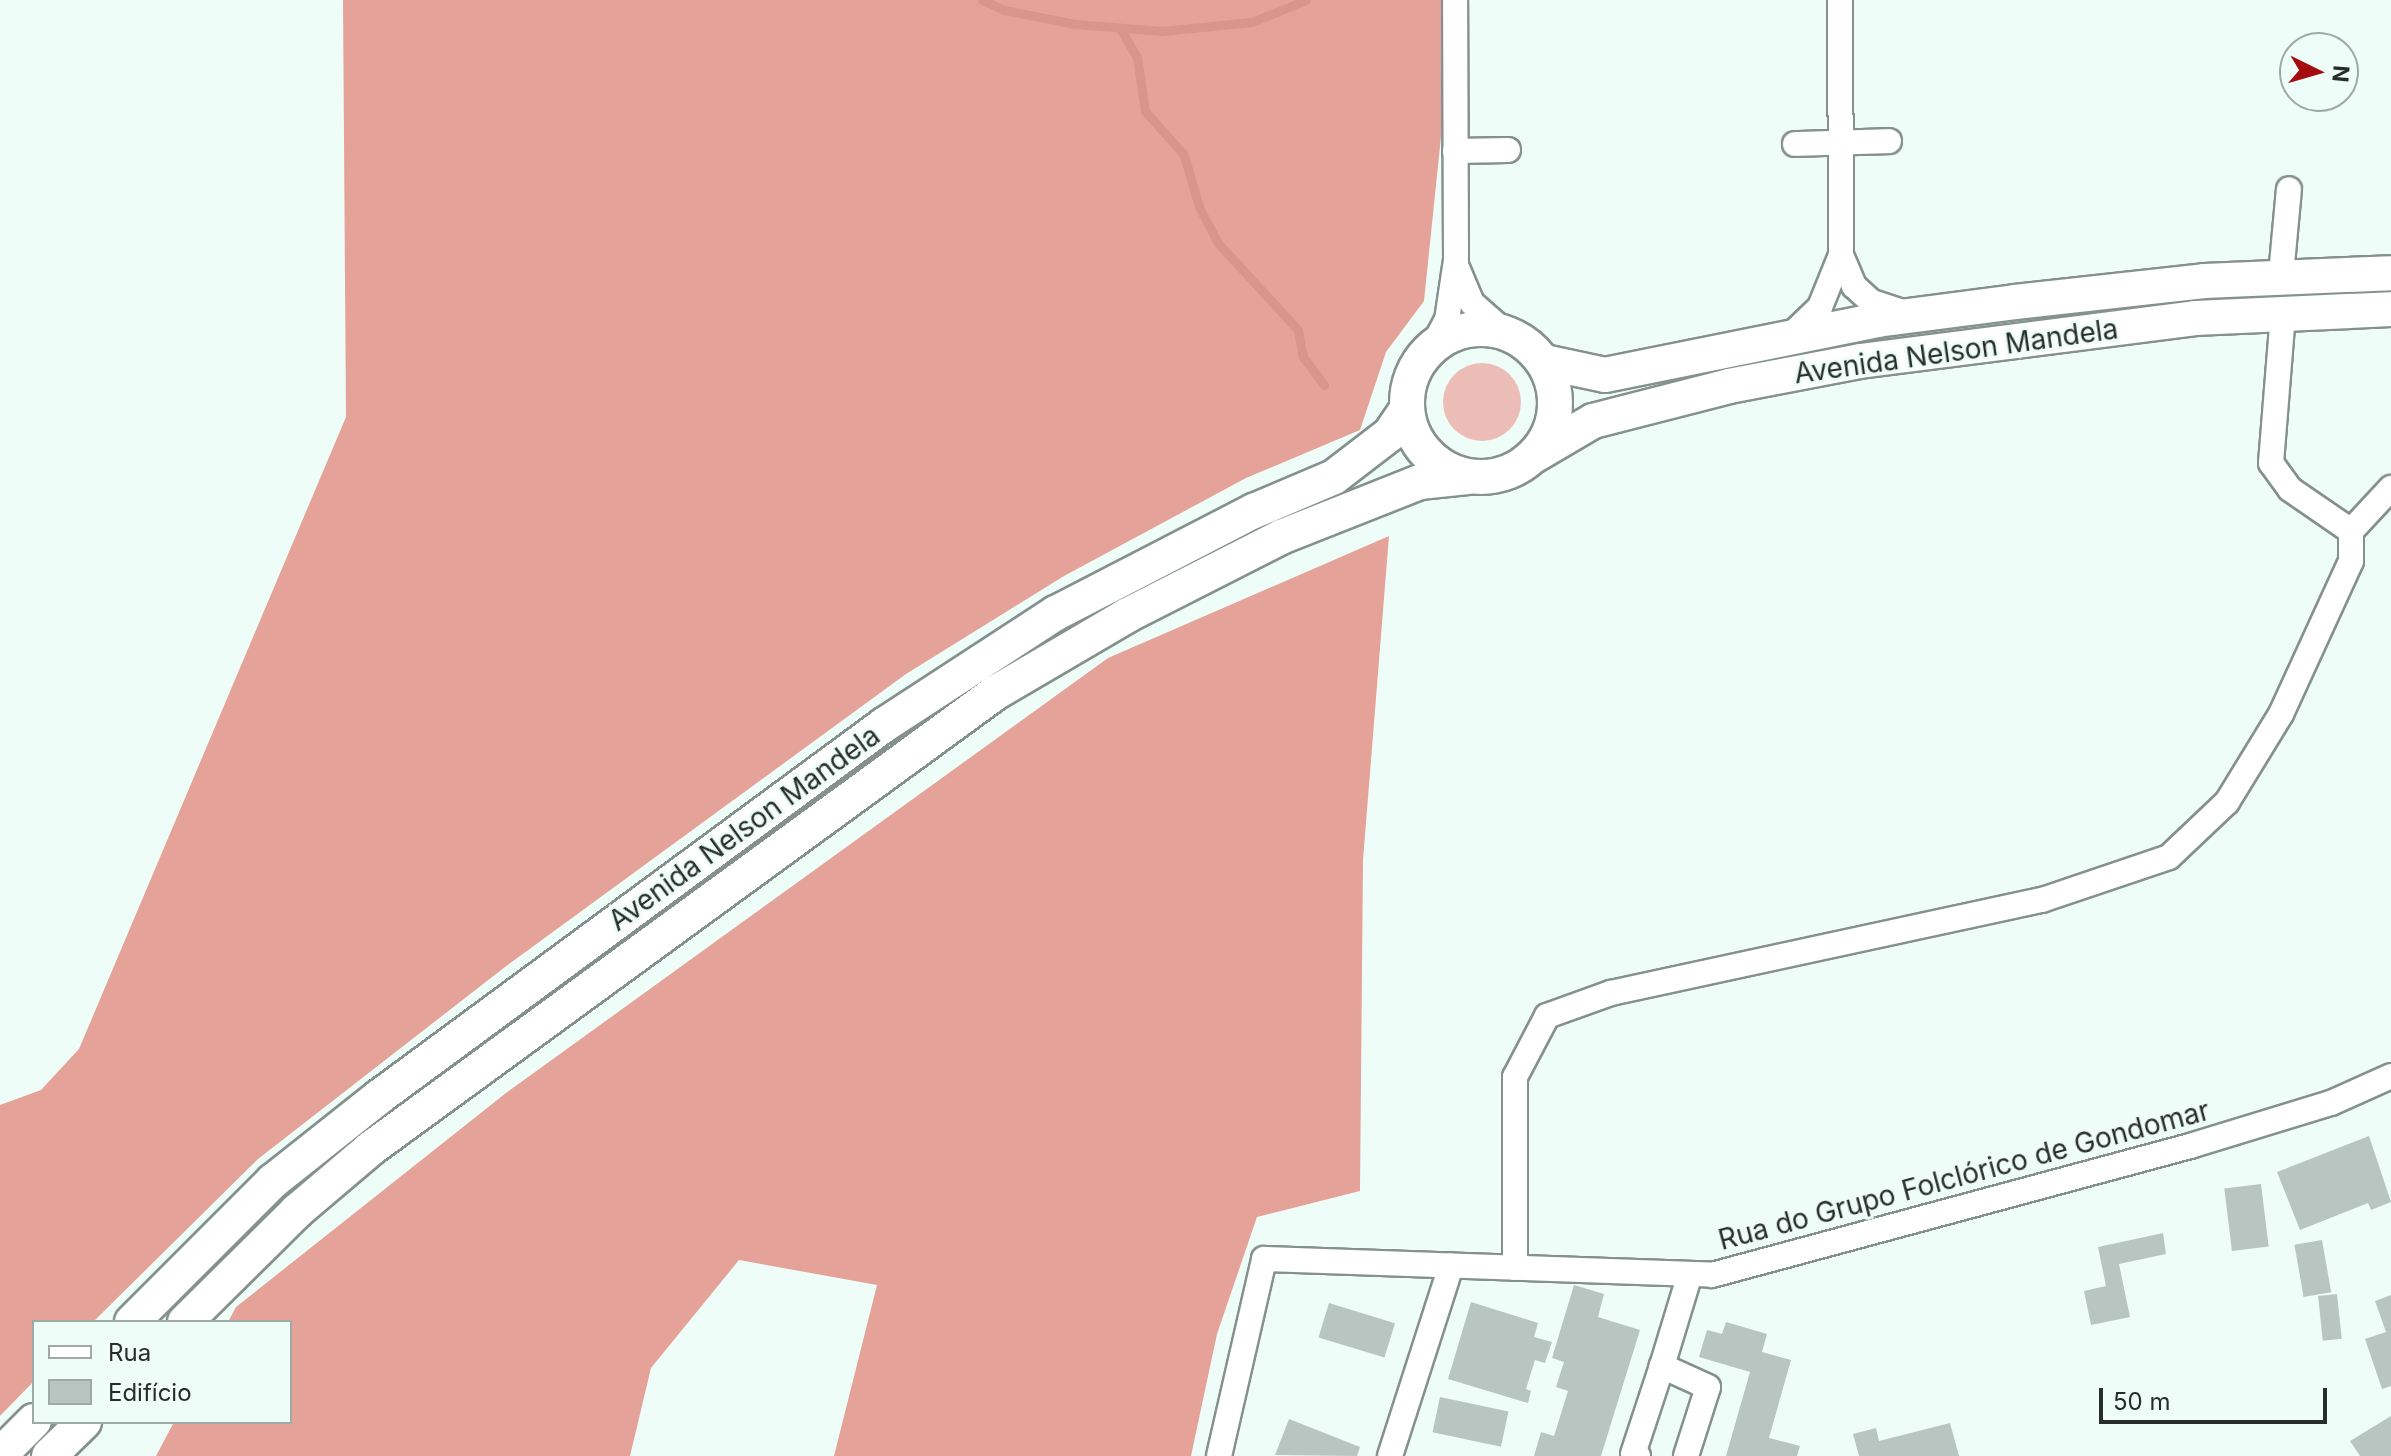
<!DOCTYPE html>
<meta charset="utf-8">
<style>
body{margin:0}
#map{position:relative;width:2391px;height:1456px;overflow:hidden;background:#effdf8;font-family:Inter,sans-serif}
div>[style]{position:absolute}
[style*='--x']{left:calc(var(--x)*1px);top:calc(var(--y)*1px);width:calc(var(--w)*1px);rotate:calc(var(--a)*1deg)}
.green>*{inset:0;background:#ebbdb6}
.round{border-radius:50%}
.forest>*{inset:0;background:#e5a298}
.stream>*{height:9px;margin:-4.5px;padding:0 4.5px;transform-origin:4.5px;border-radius:4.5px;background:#d7958c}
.building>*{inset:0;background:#b8c5c1;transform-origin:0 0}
.roads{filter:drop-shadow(2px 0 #84918d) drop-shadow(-2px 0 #84918d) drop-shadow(0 2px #84918d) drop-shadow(0 -2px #84918d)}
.street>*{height:24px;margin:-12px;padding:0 12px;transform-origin:12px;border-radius:12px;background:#fff}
.secondary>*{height:34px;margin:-17px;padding:0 17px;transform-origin:17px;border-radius:17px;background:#fff}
.secondary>.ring{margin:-17px;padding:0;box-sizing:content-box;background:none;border:34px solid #fff;border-radius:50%}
span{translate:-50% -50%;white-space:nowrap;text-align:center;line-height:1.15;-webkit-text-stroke:6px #effdf8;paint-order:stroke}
.street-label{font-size:28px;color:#272d2b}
.legend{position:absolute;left:32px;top:1320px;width:260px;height:104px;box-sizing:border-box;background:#effdf8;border:2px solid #9faaa6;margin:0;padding:10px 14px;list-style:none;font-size:24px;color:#272d2b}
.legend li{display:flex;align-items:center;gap:16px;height:40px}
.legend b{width:40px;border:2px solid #9faaa6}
.north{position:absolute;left:2279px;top:32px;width:80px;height:80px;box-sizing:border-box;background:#effdf8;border:2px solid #9faaa6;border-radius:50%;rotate:95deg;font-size:22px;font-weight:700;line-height:32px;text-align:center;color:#272d2b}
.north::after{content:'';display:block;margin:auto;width:28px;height:36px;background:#a40c10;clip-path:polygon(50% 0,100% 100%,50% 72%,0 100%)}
.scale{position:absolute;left:2099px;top:1388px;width:228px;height:36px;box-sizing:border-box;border:4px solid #272d2b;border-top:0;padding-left:10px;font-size:24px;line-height:28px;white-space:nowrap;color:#272d2b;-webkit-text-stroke:6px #effdf8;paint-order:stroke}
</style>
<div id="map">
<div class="green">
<div class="round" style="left:1443px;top:363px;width:78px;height:78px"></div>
</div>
<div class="forest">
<div style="clip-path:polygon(343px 0,1447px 0,1444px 108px,1424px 301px,1386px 352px,1360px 430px,1246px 478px,1064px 576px,906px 674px,505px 967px,258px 1159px,93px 1322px,34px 1322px,34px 1381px,0 1416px,0 1105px,41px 1090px,79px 1049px,346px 417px)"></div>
<div style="clip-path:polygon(1389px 536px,1363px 860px,1360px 1191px,1257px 1217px,1217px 1334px,1191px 1456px,834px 1456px,877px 1285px,739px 1260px,651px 1368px,630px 1456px,156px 1456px,174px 1422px,290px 1422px,290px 1322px,228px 1322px,236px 1307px,506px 1093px,1108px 658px)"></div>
</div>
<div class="stream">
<div style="--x:982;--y:0;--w:24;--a:24"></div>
<div style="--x:1004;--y:10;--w:72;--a:11.2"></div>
<div style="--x:1075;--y:24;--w:87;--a:4.6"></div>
<div style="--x:1162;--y:31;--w:90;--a:-5.7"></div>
<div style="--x:1252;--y:22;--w:58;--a:-22.2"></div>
<div style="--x:1120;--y:28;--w:34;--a:60"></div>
<div style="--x:1137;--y:57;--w:55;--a:81.6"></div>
<div style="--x:1145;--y:111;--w:59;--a:48.4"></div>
<div style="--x:1184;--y:155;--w:54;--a:73.9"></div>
<div style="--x:1199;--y:207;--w:41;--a:62.2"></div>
<div style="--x:1218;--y:243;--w:118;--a:47.4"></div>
<div style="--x:1298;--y:330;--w:27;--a:80"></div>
<div style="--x:1303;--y:357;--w:35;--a:53"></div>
</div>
<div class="building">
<div style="clip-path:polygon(2369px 1136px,2391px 1202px,2371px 1210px,2368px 1203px,2300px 1230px,2277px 1172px)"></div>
<div style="left:2261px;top:1184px;width:63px;height:37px;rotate:83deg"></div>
<div style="clip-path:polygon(2163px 1233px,2166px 1254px,2119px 1264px,2130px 1317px,2091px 1325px,2084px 1291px,2106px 1286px,2098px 1247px)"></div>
<div style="left:2322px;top:1240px;width:53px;height:28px;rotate:80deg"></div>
<div style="clip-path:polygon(1574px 1285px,1604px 1294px,1598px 1317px,1640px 1330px,1601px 1456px,1534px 1456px,1541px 1432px,1554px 1436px,1568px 1391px,1556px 1387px,1564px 1362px,1552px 1358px)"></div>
<div style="left:2337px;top:1294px;width:45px;height:19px;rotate:84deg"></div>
<div style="clip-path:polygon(2391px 1295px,2391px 1386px,2382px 1389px,2365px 1339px,2386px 1332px,2375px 1301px)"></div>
<div style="clip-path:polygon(1471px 1302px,1538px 1323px,1534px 1337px,1552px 1342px,1545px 1363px,1535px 1360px,1526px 1389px,1531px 1391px,1528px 1403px,1448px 1379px)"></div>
<div style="left:1329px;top:1303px;width:69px;height:36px;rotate:17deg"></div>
<div style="clip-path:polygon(1726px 1322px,1767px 1334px,1762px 1352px,1791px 1360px,1769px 1438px,1800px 1446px,1797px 1456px,1726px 1456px,1750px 1372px,1699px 1357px,1707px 1330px,1722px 1334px)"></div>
<div style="left:1440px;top:1397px;width:70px;height:36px;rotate:12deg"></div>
<div style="clip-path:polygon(2391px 1416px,2391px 1456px,2360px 1456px,2350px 1441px)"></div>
<div style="clip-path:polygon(1289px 1419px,1360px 1447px,1357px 1456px,1275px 1455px)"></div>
<div style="clip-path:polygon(1950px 1423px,1959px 1456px,1859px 1456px,1853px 1434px,1876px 1428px,1879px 1441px)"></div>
</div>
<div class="roads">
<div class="street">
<div style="--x:1795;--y:144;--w:94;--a:-1.8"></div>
<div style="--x:1455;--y:151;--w:53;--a:-1.1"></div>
<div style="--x:1841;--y:255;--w:34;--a:67"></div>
<div style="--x:1854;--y:286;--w:24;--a:42"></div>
<div style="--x:1872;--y:302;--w:36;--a:18"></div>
<div style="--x:1458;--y:270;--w:36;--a:67"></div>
<div style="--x:1472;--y:303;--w:44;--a:41.3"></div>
<div style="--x:2281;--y:275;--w:86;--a:-84.7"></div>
<div style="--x:1790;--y:336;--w:42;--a:-44"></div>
<div style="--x:1820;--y:307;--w:56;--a:-68"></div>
<div style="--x:1841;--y:255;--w:255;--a:-90.2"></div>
<div style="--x:1434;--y:344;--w:27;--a:-62"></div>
<div style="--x:1447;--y:320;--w:61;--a:-81.5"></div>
<div style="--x:1456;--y:260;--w:260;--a:-90.2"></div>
<div style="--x:2351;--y:531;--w:59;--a:-47.1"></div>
<div style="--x:1515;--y:1268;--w:191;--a:-90"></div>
<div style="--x:1515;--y:1077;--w:69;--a:-62.3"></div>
<div style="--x:1547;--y:1016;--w:68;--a:-19.8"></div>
<div style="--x:1611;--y:993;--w:441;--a:-12.2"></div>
<div style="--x:2042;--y:900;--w:134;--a:-18.7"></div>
<div style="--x:2169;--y:857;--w:80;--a:-43.5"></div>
<div style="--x:2227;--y:802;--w:103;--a:-58.5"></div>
<div style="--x:2281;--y:714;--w:168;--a:-65.4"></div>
<div style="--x:2351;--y:561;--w:30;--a:-90"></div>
<div style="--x:2351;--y:531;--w:74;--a:-145.5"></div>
<div style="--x:2290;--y:489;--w:32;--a:-126"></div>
<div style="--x:2271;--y:463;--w:150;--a:-85.4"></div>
<div style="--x:1219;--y:1456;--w:202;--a:-77.1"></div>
<div style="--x:1264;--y:1259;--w:448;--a:2"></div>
<div style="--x:1712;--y:1275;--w:495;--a:-15.1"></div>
<div style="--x:2190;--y:1146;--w:147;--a:-17"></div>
<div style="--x:2331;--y:1103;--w:66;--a:-24.2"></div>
<div style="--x:1390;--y:1456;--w:200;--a:-72.2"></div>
<div style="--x:1638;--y:1456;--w:5;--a:-158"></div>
<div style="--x:1633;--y:1454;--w:93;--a:-71.8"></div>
<div style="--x:1686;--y:1456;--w:72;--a:-72.3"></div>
<div style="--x:1708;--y:1387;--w:51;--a:-155.5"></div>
<div style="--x:1662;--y:1366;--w:96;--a:-73.1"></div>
</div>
<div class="secondary">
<div class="ring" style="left:1407px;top:329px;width:114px;height:114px"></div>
<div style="--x:1544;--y:362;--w:62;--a:12"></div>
<div style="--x:1605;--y:375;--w:278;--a:-11.4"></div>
<div style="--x:1877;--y:320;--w:139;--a:-7.4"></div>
<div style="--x:2015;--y:302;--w:190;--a:-6.3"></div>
<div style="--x:2204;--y:281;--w:187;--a:-2.4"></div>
<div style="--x:1535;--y:455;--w:67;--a:-30.4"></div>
<div style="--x:1593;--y:421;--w:140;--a:-14.4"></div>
<div style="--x:1729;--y:386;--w:133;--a:-10.8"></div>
<div style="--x:1860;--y:361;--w:338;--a:-7.3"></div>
<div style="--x:2195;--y:318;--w:196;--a:-2.6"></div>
<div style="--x:132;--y:1322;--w:199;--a:-45"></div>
<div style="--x:273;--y:1181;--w:135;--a:-38.4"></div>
<div style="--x:379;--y:1097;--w:627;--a:-36.38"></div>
<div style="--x:884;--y:725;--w:205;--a:-33.1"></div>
<div style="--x:1056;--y:613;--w:223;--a:-27.3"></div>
<div style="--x:1254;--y:511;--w:87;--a:-23"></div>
<div style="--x:1334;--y:477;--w:71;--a:-37.5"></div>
<div style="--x:1390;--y:434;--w:29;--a:-56"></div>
<div style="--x:185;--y:1322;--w:158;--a:-44.7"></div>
<div style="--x:297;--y:1211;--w:96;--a:-40.3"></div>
<div style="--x:370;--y:1149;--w:774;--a:-36.11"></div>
<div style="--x:995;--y:693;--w:152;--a:-30.4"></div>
<div style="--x:1126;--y:616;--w:174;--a:-27"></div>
<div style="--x:1281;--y:537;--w:149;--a:-21.6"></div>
<div style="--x:1420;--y:482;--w:48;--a:-5.9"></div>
<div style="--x:0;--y:1455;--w:48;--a:-45"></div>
<div style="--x:49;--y:1456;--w:49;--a:-44.2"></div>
</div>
</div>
<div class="street-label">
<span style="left:1956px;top:351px;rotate:-8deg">Avenida Nelson Mandela</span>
<span style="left:744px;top:828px;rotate:-36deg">Avenida Nelson Mandela</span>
<span style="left:1964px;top:1175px;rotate:-15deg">Rua do Grupo Folclórico de Gondomar</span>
</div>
<ul class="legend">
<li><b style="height:10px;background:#fff"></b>Rua</li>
<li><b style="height:22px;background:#b8c5c1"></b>Edifício</li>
</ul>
<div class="north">N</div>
<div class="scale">50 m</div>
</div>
